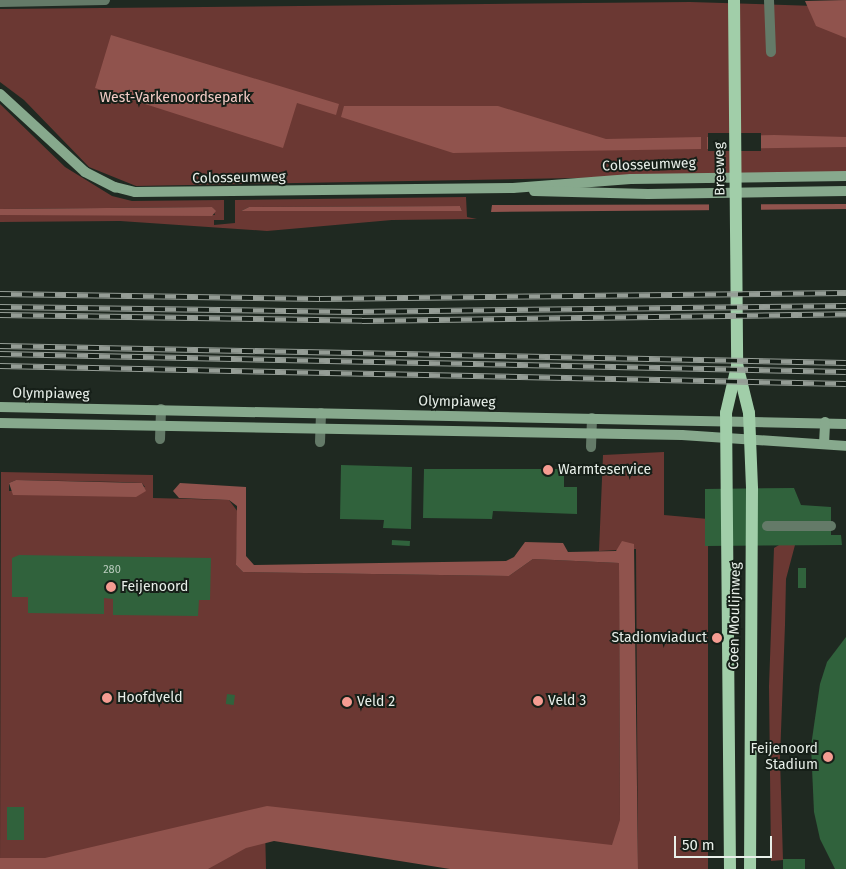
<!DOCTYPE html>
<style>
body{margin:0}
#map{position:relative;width:846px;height:869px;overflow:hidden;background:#1f2921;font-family:"Fira Sans",sans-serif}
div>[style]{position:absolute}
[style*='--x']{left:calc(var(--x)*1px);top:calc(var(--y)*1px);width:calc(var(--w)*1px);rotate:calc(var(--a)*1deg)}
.green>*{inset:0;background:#6b3833}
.water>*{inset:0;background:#90534d}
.pier>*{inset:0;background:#1f2921;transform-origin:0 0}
.building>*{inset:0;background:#30623c;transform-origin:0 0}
.street>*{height:10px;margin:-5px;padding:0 5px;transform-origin:5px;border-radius:5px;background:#647a68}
.secondary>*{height:10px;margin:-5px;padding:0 5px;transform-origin:5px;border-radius:5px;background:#87a98d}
.primary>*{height:12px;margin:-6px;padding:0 6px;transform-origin:6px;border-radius:6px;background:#a1cea9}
.rail>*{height:5.5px;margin-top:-2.75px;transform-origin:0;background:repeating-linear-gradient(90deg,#161f18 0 11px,#959d96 0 22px);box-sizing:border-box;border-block:1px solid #959d96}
.dots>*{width:14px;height:14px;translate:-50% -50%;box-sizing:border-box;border:2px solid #161f18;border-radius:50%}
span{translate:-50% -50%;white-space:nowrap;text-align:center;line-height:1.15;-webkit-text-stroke:4px #161f18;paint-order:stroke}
.number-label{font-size:11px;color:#baccbe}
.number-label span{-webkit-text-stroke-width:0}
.park-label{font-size:14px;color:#f4cdc7}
.street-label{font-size:14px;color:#e8efe9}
.poi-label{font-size:14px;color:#e8efe9}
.left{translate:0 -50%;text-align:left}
.right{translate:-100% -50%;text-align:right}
.scale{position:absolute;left:674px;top:836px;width:98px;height:22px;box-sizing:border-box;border:2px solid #e8efe9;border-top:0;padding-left:6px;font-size:15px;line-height:18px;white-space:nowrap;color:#e8efe9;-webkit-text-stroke:4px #161f18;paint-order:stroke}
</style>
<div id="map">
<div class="green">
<div style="clip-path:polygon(690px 2px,846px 7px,846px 173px,136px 186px,89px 167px,24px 100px,0 82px,0 9px)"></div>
<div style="clip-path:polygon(evenodd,0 104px,65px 167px,112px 196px,132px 201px,224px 200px,224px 220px,214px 220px,214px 225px,235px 223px,235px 200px,466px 197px,467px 217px,477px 219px,392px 220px,267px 231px,120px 221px,0 222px,0 215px,215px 215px,212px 207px,0 209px,0 104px,460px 206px,462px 211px,241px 211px,249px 207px,460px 206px)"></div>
<div style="clip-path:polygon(664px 452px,664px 515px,708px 519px,708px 869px,638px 869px,636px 549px,599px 551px,603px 455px)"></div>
<div style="clip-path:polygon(evenodd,1px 472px,153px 475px,153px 498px,229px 500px,238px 512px,236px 565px,243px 572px,509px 576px,533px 559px,619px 563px,620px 820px,627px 868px,265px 826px,266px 869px,0 869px,1px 472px,16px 480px,121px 482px,142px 483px,145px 487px,9px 491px,9px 483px,16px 480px)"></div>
<div style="clip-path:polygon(779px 545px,795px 545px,786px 579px,785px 625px,780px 758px,783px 860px,771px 861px,769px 686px,774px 548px)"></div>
</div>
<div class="water">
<div style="clip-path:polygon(846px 0,846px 38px,816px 26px,805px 1px)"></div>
<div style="clip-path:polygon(111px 35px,339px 104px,336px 115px,297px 103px,283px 148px,95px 88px)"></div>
<div style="clip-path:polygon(344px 106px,498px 106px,606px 139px,701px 137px,701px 149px,453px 153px,341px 117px)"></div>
<div style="clip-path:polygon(774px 135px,846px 137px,846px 147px,707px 149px,707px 137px)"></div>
<div style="clip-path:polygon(846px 204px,846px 209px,491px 212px,492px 205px)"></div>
<div style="clip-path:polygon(460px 206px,462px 211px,241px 211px,249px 207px)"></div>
<div style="clip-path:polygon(212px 207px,216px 211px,212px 216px,0 215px,0 209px)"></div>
<div style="clip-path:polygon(16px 480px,142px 483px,146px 491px,136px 497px,13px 495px,9px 483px)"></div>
<div style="clip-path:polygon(180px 483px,246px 487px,246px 556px,254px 565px,506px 561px,514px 557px,525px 542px,563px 543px,568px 552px,616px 551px,622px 541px,634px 544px,638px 869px,450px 869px,274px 841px,246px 848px,208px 869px,0 869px,0 858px,45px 858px,267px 806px,612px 845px,620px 820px,619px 563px,533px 559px,509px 576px,243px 572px,236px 565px,237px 506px,229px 500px,179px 498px,173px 491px)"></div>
</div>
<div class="pier">
<div style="left:761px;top:133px;width:18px;height:53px;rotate:90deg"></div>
<div style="left:709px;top:202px;width:52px;height:10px"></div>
</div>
<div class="building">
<div style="clip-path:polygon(341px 465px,412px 467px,411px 529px,383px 528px,384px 520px,340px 519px)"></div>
<div style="clip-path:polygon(424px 469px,564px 469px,564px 487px,577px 487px,577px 514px,493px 511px,492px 519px,423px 518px)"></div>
<div style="clip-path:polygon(794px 488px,801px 505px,831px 507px,831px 535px,841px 535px,842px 545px,705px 546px,705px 489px)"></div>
<div style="left:392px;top:540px;width:18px;height:5px;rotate:3deg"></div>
<div style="clip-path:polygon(19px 555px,211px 558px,210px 600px,199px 600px,198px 616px,113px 615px,113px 599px,104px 598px,104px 614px,28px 613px,28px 597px,12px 597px,12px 558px)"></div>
<div style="left:798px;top:568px;width:8px;height:20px"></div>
<div style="clip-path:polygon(846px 637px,846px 869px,835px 869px,820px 839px,814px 812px,811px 746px,820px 684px,827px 662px)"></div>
<div style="left:227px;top:694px;width:8px;height:10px;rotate:7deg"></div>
<div style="left:7px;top:807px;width:17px;height:33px"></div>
<div style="left:805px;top:859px;width:10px;height:22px;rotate:90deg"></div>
</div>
<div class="street">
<div style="--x:769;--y:0;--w:52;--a:87.8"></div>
<div style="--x:0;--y:2;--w:105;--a:-1.1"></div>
<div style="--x:160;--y:439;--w:30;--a:-88"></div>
<div style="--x:320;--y:442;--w:29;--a:-88"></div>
<div style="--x:591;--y:447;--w:29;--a:-88"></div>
<div style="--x:767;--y:526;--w:64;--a:0"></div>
</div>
<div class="secondary">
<div style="--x:0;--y:94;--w:115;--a:42.5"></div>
<div style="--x:85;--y:172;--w:34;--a:27"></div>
<div style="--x:115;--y:187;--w:21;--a:14"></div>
<div style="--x:135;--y:192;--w:378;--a:-0.6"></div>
<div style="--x:513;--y:188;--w:118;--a:-4.4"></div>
<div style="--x:631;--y:179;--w:215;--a:-0.8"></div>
<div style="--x:534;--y:191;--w:114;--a:1.5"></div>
<div style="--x:648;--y:194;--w:198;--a:-0.9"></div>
<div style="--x:0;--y:407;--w:846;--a:1.15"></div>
<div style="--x:0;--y:423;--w:682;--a:1.01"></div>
<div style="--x:682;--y:435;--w:164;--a:3.8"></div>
<div style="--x:824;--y:444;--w:22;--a:-87"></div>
</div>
<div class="primary">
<div style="--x:734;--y:0;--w:364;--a:89.5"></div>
<div style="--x:737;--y:364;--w:50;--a:76.2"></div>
<div style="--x:749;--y:413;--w:76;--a:87.7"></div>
<div style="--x:752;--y:489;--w:380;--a:90.3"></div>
<div style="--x:730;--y:869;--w:456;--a:-90.5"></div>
<div style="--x:726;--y:413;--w:48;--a:-76.8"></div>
</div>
<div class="rail">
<div style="--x:0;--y:294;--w:320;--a:0.9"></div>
<div style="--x:320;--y:299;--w:526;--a:-0.65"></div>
<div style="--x:0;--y:307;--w:352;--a:0.8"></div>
<div style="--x:352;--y:312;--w:494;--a:-0.7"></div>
<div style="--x:0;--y:315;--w:362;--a:0.9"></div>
<div style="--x:362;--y:321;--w:484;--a:-0.8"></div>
<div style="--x:0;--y:346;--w:846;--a:1.15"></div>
<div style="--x:0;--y:354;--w:846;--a:1.22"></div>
<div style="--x:0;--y:366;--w:846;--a:1.22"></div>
</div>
<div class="dots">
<div style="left:548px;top:470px;background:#f59c92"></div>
<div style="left:111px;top:587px;background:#f59c92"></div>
<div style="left:717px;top:638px;background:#f59c92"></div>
<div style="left:107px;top:698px;background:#f59c92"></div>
<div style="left:538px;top:701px;background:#f59c92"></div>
<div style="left:347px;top:702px;background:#f59c92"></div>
<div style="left:828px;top:757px;background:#f59c92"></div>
</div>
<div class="number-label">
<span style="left:112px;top:570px">280</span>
</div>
<div class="park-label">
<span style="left:175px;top:98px">West-Varkenoordsepark</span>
</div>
<div class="street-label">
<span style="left:649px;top:165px;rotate:-2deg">Colosseumweg</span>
<span style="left:720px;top:169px;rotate:-91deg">Breeweg</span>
<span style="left:239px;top:178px;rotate:-1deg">Colosseumweg</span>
<span style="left:51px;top:394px;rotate:1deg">Olympiaweg</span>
<span style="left:457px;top:402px;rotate:1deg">Olympiaweg</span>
<span style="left:735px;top:616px;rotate:-89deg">Coen Moulijnweg</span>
</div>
<div class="poi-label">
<span class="left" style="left:558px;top:470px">Warmteservice</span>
<span class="left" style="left:121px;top:587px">Feijenoord</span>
<span class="right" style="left:707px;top:638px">Stadionviaduct</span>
<span class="left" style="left:117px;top:698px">Hoofdveld</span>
<span class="left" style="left:548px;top:701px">Veld 3</span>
<span class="left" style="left:357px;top:702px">Veld 2</span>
<span class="right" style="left:818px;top:757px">Feijenoord<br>Stadium</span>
</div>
<div class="scale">50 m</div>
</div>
